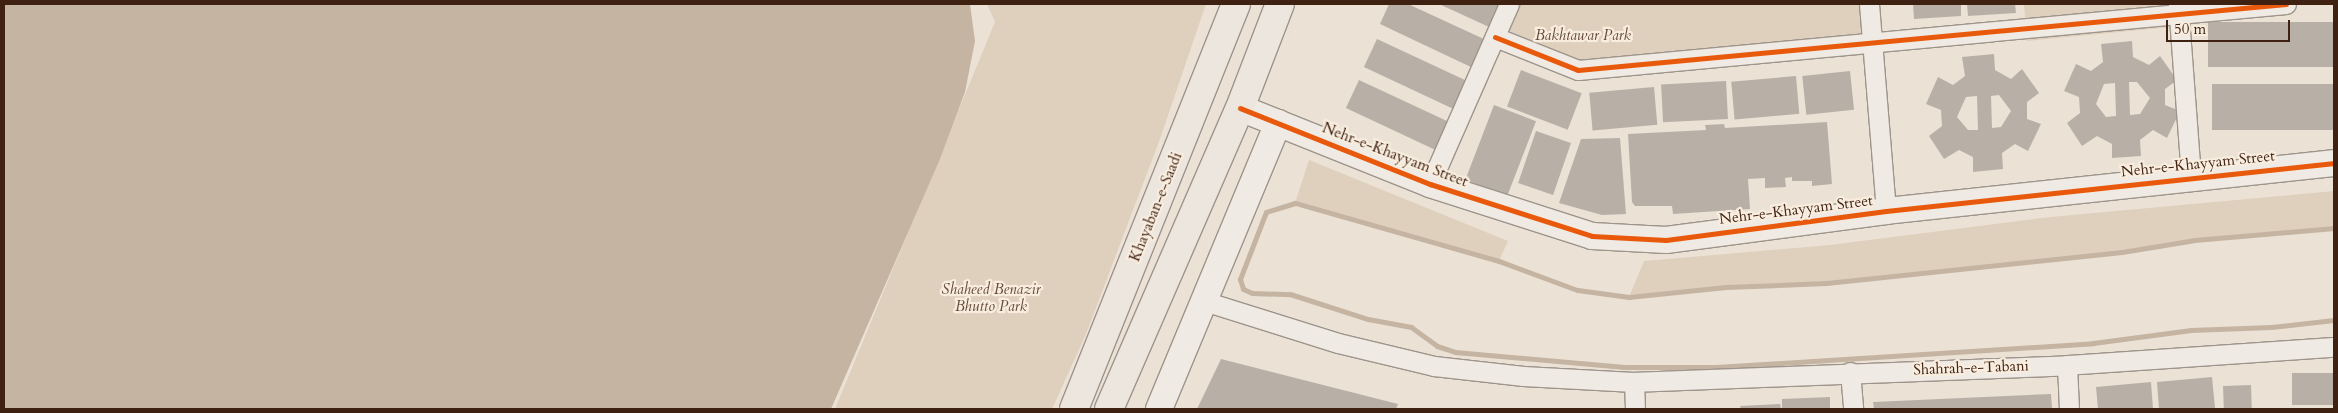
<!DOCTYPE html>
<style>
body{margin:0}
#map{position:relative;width:2338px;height:413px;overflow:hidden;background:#ebe2d5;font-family:Cardo,serif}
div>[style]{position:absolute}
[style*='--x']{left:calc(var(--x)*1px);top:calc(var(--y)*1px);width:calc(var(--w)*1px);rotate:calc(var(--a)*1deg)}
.green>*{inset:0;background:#dfd0be}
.water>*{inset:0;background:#c6b4a3}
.stream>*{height:5px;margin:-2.5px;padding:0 2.5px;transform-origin:2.5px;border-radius:2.5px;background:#c6b4a3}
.building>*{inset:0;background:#b8b0a7;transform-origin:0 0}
.roads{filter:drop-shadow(1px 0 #9d948b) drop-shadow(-1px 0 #9d948b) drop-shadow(0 1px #9d948b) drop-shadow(0 -1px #9d948b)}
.street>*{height:19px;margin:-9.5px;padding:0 9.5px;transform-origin:9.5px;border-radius:9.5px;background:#efeae3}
.secondary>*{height:26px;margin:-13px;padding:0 13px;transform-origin:13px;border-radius:13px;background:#efeae3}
.primary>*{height:28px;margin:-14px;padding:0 14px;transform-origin:14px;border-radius:14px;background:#ece6df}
.cycleway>*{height:5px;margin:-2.5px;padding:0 2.5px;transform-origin:2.5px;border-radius:2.5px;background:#e8590c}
span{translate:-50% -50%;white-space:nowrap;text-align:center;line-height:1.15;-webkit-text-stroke:4.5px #f8edde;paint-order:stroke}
.park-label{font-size:15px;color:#644938;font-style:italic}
.street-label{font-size:15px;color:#3f2112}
.frame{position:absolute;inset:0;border:5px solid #3f2112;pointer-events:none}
.scale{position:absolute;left:2166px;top:20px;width:124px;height:22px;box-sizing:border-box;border:2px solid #3f2112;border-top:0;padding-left:6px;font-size:15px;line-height:18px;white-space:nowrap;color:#3f2112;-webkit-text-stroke:4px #f8edde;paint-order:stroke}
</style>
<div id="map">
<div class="green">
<div style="clip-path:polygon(987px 4px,1206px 4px,1160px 139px,1086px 334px,1052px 409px,835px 409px,995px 22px)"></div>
<div style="clip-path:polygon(1517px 4px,1865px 4px,1869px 55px,1578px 70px,1501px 46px)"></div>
<div style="clip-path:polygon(2024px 4px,2180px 4px,2182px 26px,2027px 41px)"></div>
<div style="clip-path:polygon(1309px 160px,1508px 241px,1499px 261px,1295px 203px)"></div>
<div style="clip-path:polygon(2334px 191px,2334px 228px,2195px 240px,2122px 252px,1827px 283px,1726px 287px,1629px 297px,1644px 261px,1830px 245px,2050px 217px)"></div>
</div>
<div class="water">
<div style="clip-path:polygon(4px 4px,970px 4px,975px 41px,965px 92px,940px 159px,831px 409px,4px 409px)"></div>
</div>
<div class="stream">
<div style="--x:2334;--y:228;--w:140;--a:175.1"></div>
<div style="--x:2195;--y:240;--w:74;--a:170.7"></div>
<div style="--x:2122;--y:252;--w:297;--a:174"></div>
<div style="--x:1827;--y:283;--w:101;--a:177.7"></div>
<div style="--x:1726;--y:287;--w:98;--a:174.1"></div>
<div style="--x:1629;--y:297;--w:52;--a:-172.3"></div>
<div style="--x:1577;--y:290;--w:83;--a:-159.6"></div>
<div style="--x:1499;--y:261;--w:212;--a:-164.1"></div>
<div style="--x:1295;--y:203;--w:30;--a:163"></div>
<div style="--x:1266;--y:212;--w:72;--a:111.2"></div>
<div style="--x:1240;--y:279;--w:10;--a:73"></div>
<div style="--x:1243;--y:289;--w:10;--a:24"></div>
<div style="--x:1252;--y:293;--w:38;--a:2"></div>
<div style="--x:1290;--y:294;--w:82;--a:17.8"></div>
<div style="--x:1368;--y:319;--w:44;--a:10.5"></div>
<div style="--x:1411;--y:327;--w:32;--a:36"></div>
<div style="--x:1437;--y:346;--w:19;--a:18"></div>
<div style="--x:1455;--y:352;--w:170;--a:5.1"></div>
<div style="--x:1624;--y:367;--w:92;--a:0"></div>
<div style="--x:1716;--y:367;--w:378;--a:-3.6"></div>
<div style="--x:2093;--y:343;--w:99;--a:-7.6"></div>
<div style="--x:2191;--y:330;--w:80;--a:-2.1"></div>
<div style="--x:2271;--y:327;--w:63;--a:-6.3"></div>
</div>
<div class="building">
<div style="clip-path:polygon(1389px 4px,1408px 4px,1486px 40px,1473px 68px,1380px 24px)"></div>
<div style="clip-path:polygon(1439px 4px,1500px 4px,1489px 27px)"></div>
<div style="clip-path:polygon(1913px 4px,1961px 4px,1961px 16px,1914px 19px)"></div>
<div style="clip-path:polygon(1967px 4px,2015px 4px,2016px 13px,1968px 16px)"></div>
<div style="left:2334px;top:22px;width:45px;height:126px;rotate:90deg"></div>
<div style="left:1377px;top:39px;width:103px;height:31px;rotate:25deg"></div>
<div style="clip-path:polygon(evenodd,2132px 41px,2133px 57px,2149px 65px,2160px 56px,2177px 80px,2165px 89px,2165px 105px,2180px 111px,2167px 138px,2153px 130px,2140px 140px,2141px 156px,2112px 158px,2112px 144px,2097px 136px,2082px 146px,2067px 123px,2080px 113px,2079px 97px,2064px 91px,2076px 64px,2091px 71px,2103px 62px,2101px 44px,2132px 41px,2129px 82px,2137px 82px,2150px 98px,2140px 114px,2130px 115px,2129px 82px,2132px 41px,2115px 83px,2116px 116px,2106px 117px,2096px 104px,2104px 84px,2115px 83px)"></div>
<div style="clip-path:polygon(evenodd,1994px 54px,1995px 70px,2011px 79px,2022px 69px,2039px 93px,2027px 102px,2027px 119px,2041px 124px,2028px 151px,2015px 144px,2002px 153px,2003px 169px,1973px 172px,1973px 157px,1959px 150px,1944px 159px,1929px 136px,1942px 126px,1941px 110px,1926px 104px,1938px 77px,1953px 85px,1965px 76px,1962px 57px,1994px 54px,1999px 95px,2011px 111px,2001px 127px,1992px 128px,1991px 96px,1999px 95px,1994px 54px,1977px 96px,1978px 130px,1968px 130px,1957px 117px,1966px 97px,1977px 96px)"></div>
<div style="left:1521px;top:70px;width:65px;height:39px;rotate:21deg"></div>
<div style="left:1850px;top:71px;width:39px;height:48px;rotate:84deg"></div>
<div style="left:1796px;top:76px;width:38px;height:65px;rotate:85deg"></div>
<div style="left:1359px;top:80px;width:103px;height:31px;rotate:25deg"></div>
<div style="left:1726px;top:81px;width:38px;height:65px;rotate:87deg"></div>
<div style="left:2334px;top:84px;width:46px;height:122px;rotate:90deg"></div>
<div style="left:1654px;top:87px;width:38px;height:65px;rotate:85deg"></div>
<div style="left:1494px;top:105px;width:45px;height:80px;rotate:21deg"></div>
<div style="clip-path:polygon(1827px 122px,1832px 184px,1812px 186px,1812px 181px,1792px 181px,1792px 177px,1785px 178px,1786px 187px,1765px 188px,1765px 178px,1748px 179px,1750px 209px,1673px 214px,1672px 206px,1635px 206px,1632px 202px,1628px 134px,1706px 130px,1705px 125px,1724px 124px,1725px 128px)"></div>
<div style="left:1536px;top:131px;width:37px;height:55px;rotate:19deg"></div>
<div style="clip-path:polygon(1620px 138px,1626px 214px,1602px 215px,1559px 203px,1581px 139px)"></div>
<div style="clip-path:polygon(1221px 359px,1398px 404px,1396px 409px,1197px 409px)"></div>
<div style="left:2334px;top:373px;width:32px;height:42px;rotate:90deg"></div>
<div style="clip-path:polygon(2212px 377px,2215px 408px,2159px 409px,2157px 382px)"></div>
<div style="clip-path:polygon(2151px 382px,2153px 409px,2098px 409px,2096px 387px)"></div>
<div style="left:2251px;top:385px;width:24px;height:28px;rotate:88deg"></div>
<div style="clip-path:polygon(2051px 394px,2052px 409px,1874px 409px,1873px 402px)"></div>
<div style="clip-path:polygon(1830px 397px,1830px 409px,1782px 409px,1782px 399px)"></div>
<div style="clip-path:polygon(1780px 404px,1781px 409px,1741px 409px,1740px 406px)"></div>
</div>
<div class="roads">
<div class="street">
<div style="--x:1869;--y:4;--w:208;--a:85.3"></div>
<div style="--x:2178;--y:4;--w:173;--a:85.7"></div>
<div style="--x:1495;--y:37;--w:89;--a:21.7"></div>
<div style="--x:1578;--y:70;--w:711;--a:-5.33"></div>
<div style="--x:1430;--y:184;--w:197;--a:-66.3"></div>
<div style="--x:1204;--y:301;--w:140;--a:17.4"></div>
<div style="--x:1338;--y:343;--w:99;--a:13.5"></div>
<div style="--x:1434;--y:366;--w:90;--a:6.4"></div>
<div style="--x:1523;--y:376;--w:111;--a:3.1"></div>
<div style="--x:2067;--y:365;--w:44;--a:87.4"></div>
<div style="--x:1850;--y:372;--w:37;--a:85"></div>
<div style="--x:1635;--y:409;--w:27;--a:-92"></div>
<div style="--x:1634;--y:382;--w:433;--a:-2.2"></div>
<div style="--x:2067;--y:365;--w:268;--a:-3.9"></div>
</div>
<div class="secondary">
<div style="--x:1240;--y:108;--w:205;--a:21.8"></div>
<div style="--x:1430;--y:184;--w:170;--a:17.8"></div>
<div style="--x:1592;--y:236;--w:74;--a:3.1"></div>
<div style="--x:1666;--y:240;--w:222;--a:-7.5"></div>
<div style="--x:1886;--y:211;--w:451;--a:-6.1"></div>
<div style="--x:1159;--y:409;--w:310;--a:-67.4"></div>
</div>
<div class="primary">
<div style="--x:1074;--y:409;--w:436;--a:-68.2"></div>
<div style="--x:1109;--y:409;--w:328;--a:-66.5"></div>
<div style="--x:1240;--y:108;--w:111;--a:-69"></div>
</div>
</div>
<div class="cycleway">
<div style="--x:1495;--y:37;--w:89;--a:21.7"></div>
<div style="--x:1578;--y:70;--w:711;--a:-5.33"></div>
<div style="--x:1240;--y:108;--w:205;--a:21.8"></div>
<div style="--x:1430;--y:184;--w:170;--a:17.8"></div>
<div style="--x:1592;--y:236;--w:74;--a:3.1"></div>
<div style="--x:1666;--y:240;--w:222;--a:-7.5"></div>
<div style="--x:1886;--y:211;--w:451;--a:-6.1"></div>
</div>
<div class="park-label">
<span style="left:1583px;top:36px">Bakhtawar Park</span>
<span style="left:991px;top:298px">Shaheed Benazir<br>Bhutto Park</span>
</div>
<div class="street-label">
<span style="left:1395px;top:155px;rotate:21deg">Nehr-e-Khayyam Street</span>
<span style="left:2198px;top:164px;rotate:-6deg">Nehr-e-Khayyam Street</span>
<span style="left:1156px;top:207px;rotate:-68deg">Khayaban-e-Saadi</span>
<span style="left:1796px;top:210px;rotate:-7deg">Nehr-e-Khayyam Street</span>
<span style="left:1971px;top:368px;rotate:-2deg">Shahrah-e-Tabani</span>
</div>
<div class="frame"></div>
<div class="scale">50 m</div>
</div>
